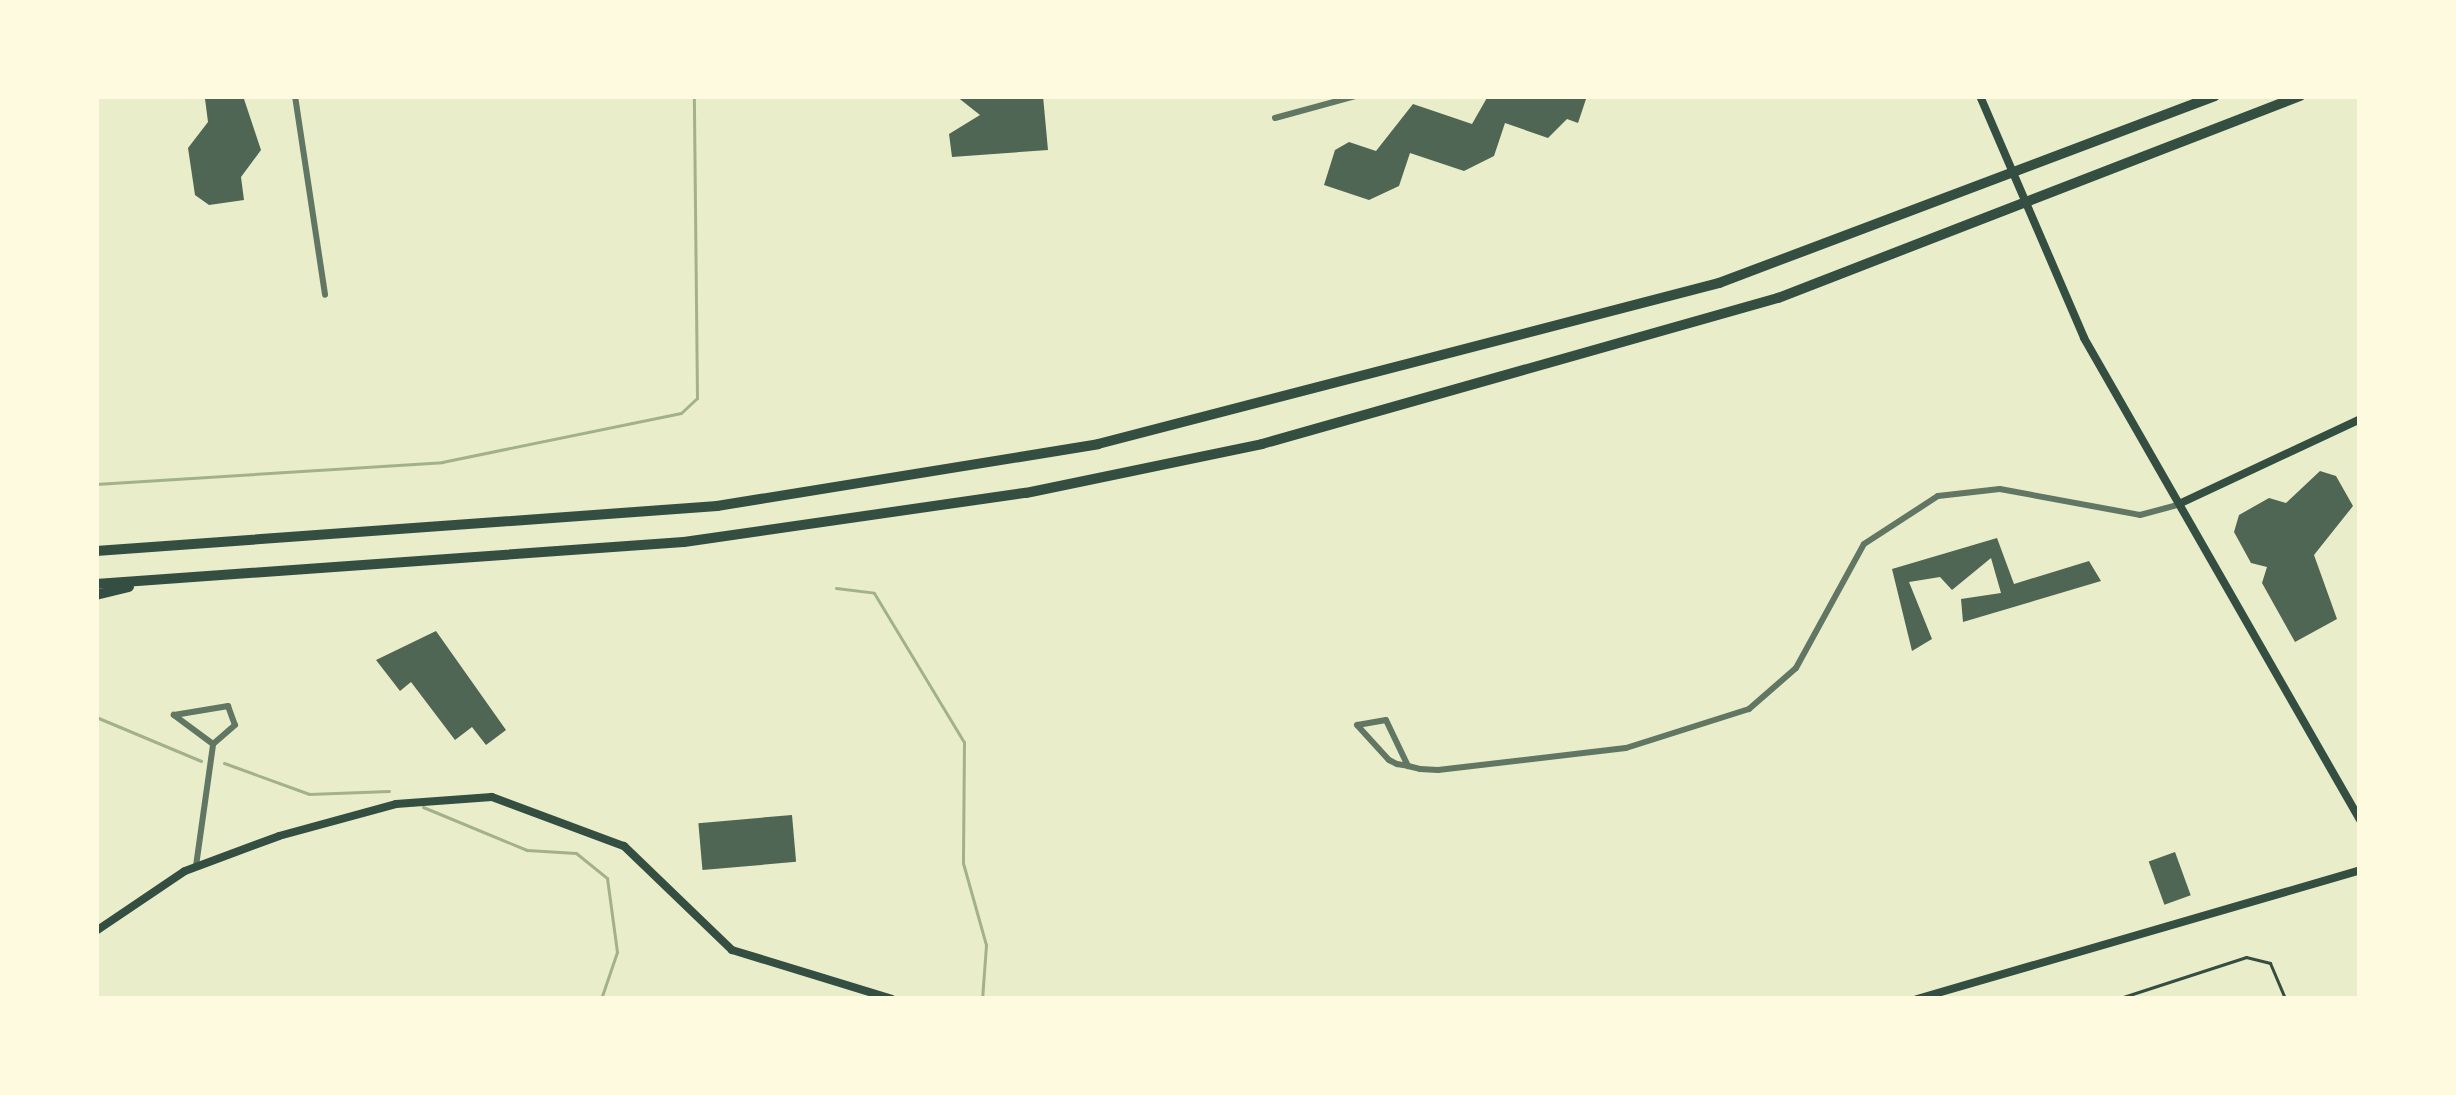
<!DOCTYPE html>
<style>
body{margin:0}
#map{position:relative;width:2456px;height:1095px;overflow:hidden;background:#e9edc9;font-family:"PT Sans Narrow",sans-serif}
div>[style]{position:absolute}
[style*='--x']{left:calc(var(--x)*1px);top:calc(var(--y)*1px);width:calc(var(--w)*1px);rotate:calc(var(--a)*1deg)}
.stream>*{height:3px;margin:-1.5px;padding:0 1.5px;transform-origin:1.5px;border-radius:1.5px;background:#a3b18a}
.building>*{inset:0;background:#4f6655;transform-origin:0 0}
.path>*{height:3px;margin:-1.5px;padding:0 1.5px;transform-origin:1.5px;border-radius:1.5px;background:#344e41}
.minor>*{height:6px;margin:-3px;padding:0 3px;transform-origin:3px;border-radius:3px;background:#617663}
.secondary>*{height:8px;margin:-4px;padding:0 4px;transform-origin:4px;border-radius:4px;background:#344e41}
.motorway>*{height:10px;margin:-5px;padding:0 5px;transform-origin:5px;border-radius:5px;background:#344e41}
span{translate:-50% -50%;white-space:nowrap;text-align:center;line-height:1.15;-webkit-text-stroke:9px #fefae0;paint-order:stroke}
.frame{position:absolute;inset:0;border:99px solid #fefae0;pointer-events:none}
</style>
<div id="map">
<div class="stream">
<div style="--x:96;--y:484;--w:347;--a:-3.6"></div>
<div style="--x:442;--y:462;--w:244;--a:-11.6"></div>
<div style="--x:681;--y:413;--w:22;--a:-43"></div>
<div style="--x:697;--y:398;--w:302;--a:-90.6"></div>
<div style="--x:836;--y:588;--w:38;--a:7"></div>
<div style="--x:874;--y:593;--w:174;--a:58.9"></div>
<div style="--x:964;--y:742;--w:121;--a:90.5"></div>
<div style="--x:963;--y:863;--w:85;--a:74.3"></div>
<div style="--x:986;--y:945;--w:54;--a:94.2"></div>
<div style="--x:96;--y:717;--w:114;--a:22.7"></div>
<div style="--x:224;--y:763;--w:90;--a:20"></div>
<div style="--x:309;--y:794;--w:80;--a:-2.1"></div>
<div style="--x:423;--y:807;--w:113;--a:22.5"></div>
<div style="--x:527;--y:850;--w:49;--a:3.5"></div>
<div style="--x:576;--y:853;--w:40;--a:39"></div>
<div style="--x:607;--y:878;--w:75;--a:82.3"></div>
<div style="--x:617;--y:952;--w:50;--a:108.8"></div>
</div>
<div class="building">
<div style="clip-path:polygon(243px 96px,261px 150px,241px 177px,244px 200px,209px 205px,195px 195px,188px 148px,208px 122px,205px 99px)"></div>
<div style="clip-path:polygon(956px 96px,1043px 96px,1048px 150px,952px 157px,949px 134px,980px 115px)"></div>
<div style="clip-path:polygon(1488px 96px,1587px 96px,1578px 123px,1567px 119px,1548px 138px,1505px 123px,1494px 156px,1464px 171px,1410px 153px,1399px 186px,1369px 200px,1324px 185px,1335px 150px,1349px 142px,1376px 151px,1413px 104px,1472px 124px)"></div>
<div style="clip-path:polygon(2320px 471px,2336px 476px,2353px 506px,2314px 555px,2337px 619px,2295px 642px,2262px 583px,2267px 567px,2251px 563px,2234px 532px,2239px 515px,2269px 498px,2286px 503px)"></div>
<div style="clip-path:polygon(1997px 538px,2014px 584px,2089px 561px,2101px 581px,1963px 622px,1961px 599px,2001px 593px,1991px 558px,1952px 590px,1940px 577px,1909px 582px,1932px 639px,1912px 651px,1892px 569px)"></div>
<div style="clip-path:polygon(436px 631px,506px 730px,486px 745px,472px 727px,455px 740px,411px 682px,400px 691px,376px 660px)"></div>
<div style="left:792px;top:815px;width:47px;height:94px;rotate:85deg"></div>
<div style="left:2175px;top:852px;width:46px;height:28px;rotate:70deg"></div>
</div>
<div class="path">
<div style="--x:2117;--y:999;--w:136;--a:-18"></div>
<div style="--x:2246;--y:957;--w:25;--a:14"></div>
<div style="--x:2270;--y:963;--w:39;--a:67"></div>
</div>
<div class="minor">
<div style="--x:295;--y:96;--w:201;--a:81.4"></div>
<div style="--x:1275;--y:118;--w:84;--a:-15.2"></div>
<div style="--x:228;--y:706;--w:20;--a:70"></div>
<div style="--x:235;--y:725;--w:29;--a:139"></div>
<div style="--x:213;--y:744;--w:49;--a:-143.4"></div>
<div style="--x:174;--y:715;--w:55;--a:-9.5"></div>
<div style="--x:1408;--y:766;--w:51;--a:-115.6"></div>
<div style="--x:1386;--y:720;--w:29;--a:170"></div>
<div style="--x:1357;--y:725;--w:47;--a:47.6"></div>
<div style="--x:1389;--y:760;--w:9;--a:27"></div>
<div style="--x:1397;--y:764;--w:11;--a:10"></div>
<div style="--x:1408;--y:766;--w:12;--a:14"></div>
<div style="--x:1420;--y:769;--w:18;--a:3"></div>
<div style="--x:1438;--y:770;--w:189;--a:-6.7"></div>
<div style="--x:1626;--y:748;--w:129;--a:-17.6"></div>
<div style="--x:1749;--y:709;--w:62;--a:-41.1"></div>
<div style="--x:1796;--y:668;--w:141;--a:-61.3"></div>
<div style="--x:1864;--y:544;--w:88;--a:-33"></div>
<div style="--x:1938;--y:496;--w:62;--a:-6.4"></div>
<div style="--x:2000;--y:489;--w:142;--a:10.5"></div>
<div style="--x:2140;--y:515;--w:39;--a:-15"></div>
<div style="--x:196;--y:866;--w:122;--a:-82"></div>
</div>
<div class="secondary">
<div style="--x:1980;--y:96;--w:263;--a:66.7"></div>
<div style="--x:2084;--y:338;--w:555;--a:60.2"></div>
<div style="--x:2181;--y:503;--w:198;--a:-25.1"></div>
<div style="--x:96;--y:931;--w:107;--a:-34"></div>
<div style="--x:185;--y:871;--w:100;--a:-20.4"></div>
<div style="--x:279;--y:836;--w:121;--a:-15.3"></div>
<div style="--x:396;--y:804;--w:96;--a:-4.2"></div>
<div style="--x:492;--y:797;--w:141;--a:20.4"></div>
<div style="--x:624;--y:846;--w:150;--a:43.9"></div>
<div style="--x:732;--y:950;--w:167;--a:17"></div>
<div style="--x:1917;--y:999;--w:461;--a:-16.2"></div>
</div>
<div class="motorway">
<div style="--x:96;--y:551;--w:623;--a:-4.14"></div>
<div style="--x:717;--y:506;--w:386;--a:-9.2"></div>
<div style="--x:1098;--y:444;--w:642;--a:-14.53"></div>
<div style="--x:1719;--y:283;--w:530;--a:-20.66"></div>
<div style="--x:96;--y:584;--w:589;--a:-4.09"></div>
<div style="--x:684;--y:542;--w:345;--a:-8.2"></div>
<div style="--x:1026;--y:493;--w:241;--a:-11.7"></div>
<div style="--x:1262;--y:444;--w:536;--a:-15.8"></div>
<div style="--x:1778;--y:298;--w:560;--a:-21.16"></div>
<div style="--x:96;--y:595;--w:34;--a:-14"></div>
</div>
<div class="frame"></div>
</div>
